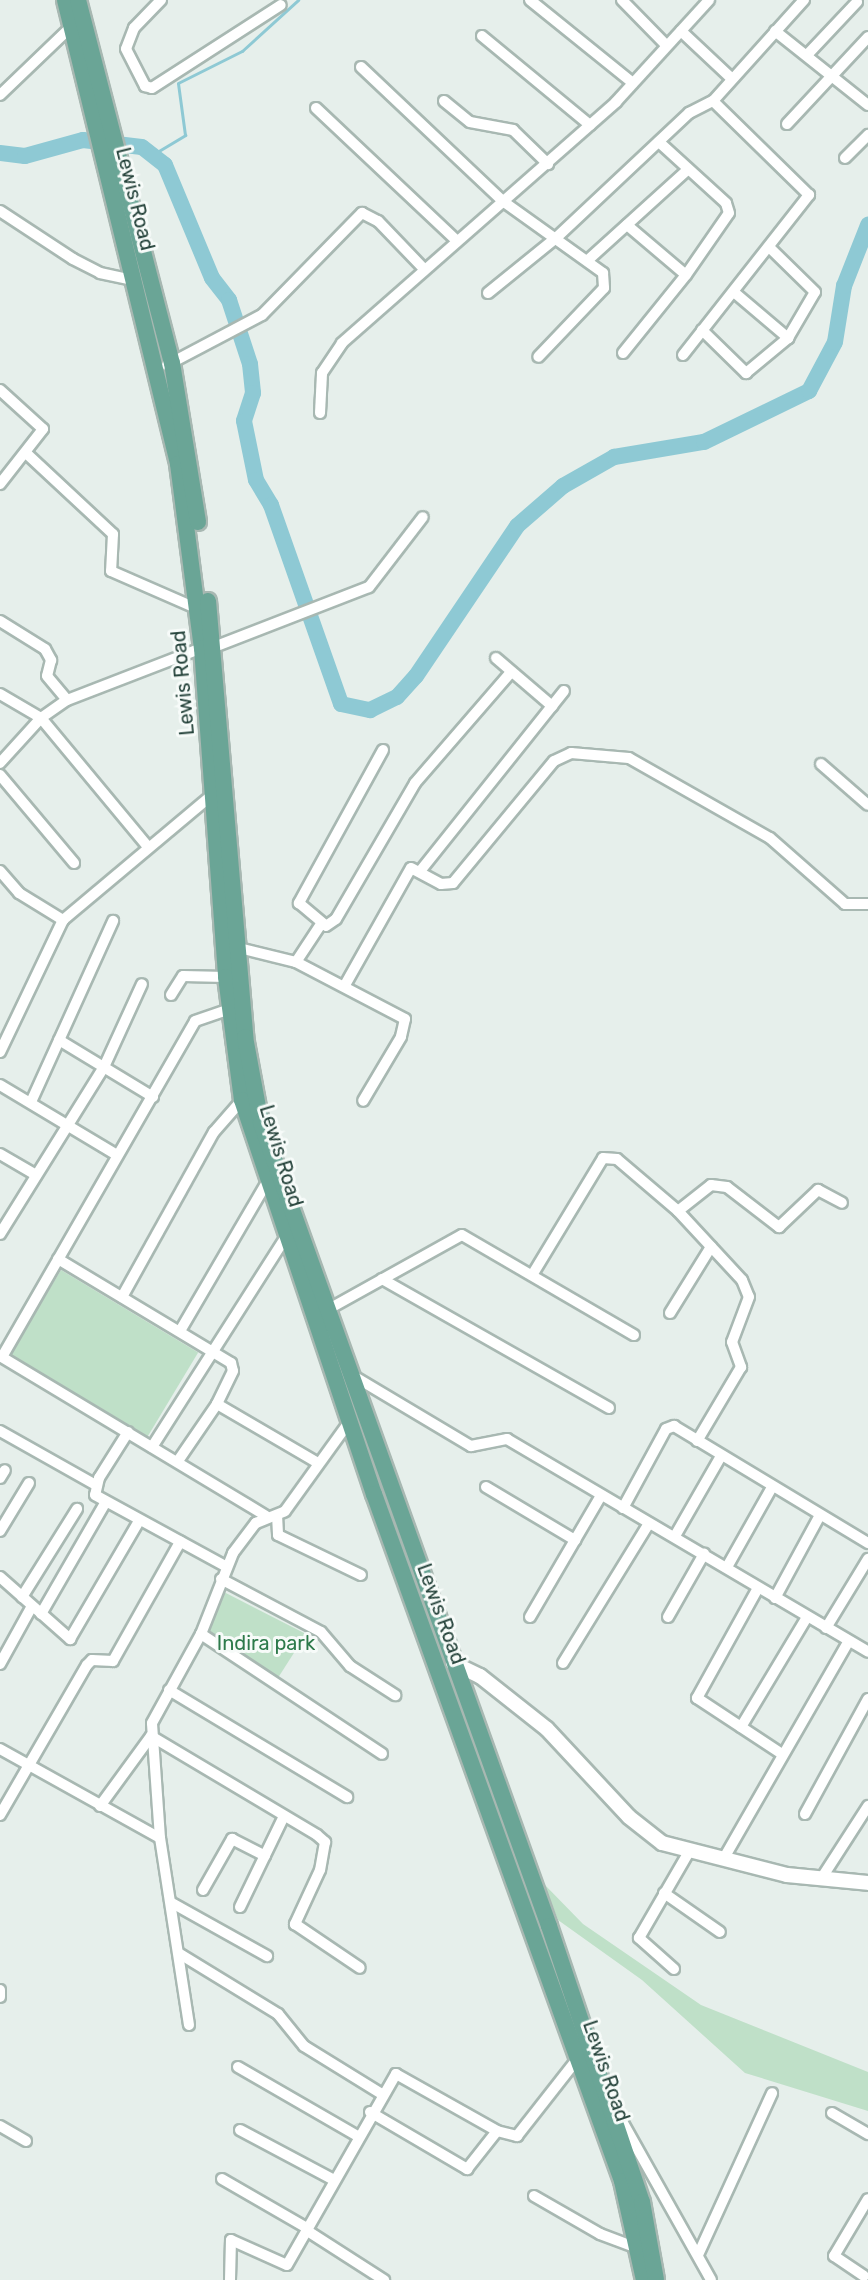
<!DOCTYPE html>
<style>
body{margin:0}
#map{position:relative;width:868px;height:2280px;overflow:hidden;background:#e6efeb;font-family:Rubik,sans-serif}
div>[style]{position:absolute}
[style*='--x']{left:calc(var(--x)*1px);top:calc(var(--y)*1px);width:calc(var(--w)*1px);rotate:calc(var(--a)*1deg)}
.green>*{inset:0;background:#bfe0c8;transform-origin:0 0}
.stream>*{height:3px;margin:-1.5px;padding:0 1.5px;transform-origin:1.5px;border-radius:1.5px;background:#8ec9d4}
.river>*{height:16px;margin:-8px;padding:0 8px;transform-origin:8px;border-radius:8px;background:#8ec9d4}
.roads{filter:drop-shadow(2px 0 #a8b8b2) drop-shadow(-2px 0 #a8b8b2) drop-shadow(0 2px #a8b8b2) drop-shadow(0 -2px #a8b8b2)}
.minor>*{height:10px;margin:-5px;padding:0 5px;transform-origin:5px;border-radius:5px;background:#fff}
.tertiary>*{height:14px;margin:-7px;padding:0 7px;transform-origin:7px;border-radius:7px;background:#fff}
.primary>*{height:16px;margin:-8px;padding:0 8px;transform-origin:8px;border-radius:8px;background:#6aa596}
span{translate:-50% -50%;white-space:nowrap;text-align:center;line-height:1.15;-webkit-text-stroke:6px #f7fbf9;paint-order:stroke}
.street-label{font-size:20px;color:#24423a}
.park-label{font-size:20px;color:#2d7a4b}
</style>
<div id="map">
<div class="green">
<div style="left:61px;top:1270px;width:160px;height:101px;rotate:31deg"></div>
<div style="clip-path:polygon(222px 1591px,306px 1634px,276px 1681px,204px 1636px)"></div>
<div style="clip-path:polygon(544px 1884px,583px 1924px,701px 2005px,868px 2072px,868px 2111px,745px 2073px,642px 1980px,558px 1920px)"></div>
</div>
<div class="stream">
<div style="--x:152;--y:155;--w:39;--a:-31"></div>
<div style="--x:185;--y:135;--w:52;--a:-97.7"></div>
<div style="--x:178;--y:83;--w:72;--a:-26.6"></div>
<div style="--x:242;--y:51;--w:76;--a:-42.3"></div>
</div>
<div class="river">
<div style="--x:0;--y:153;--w:25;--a:7"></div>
<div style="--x:25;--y:156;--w:60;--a:-15.4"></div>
<div style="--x:83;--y:140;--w:59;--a:6.8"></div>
<div style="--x:142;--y:147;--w:29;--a:38"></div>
<div style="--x:165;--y:165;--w:122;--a:67.4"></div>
<div style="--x:212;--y:278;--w:28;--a:52"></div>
<div style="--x:229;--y:300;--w:67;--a:71.8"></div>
<div style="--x:250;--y:364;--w:29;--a:84"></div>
<div style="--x:253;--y:393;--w:29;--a:108"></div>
<div style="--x:244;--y:421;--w:60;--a:78.5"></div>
<div style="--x:256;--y:480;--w:29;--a:59"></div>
<div style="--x:271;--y:505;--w:211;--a:70.6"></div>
<div style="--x:341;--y:704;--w:30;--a:12"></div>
<div style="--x:370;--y:710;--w:30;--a:-26"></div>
<div style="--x:397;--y:697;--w:28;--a:-48"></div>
<div style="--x:416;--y:676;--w:181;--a:-56"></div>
<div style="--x:517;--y:526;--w:61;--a:-41"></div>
<div style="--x:563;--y:486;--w:59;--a:-29.6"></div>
<div style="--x:614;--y:457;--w:91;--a:-9.5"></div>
<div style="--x:704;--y:442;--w:117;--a:-25.9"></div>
<div style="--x:809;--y:391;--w:55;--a:-62"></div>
<div style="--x:835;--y:342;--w:57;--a:-80.9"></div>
<div style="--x:844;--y:286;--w:66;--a:-68.5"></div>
</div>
<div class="roads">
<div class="minor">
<div style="--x:161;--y:0;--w:39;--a:134"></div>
<div style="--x:134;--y:28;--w:22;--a:111"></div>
<div style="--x:126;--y:49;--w:42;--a:62.8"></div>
<div style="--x:145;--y:86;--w:7;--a:16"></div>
<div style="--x:152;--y:88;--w:153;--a:-32.8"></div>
<div style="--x:530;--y:0;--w:132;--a:38.9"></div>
<div style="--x:622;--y:0;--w:64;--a:45.6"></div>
<div style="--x:681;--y:31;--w:69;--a:43.2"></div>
<div style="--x:775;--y:31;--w:119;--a:38.5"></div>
<div style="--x:482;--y:36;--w:140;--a:39.5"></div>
<div style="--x:807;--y:55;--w:73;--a:-46.7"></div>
<div style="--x:361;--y:67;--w:197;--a:43.4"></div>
<div style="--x:504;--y:202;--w:122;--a:35.6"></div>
<div style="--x:603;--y:273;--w:15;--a:86"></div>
<div style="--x:604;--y:288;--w:95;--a:133.7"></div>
<div style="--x:0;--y:95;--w:98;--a:-43.8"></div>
<div style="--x:444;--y:101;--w:33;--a:39"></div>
<div style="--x:470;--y:122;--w:44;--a:10.5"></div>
<div style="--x:513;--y:130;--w:49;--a:44.2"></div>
<div style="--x:316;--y:108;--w:194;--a:43.3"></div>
<div style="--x:787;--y:124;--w:119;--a:-47"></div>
<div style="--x:845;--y:158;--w:33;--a:-45"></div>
<div style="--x:0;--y:211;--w:87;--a:33.3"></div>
<div style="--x:73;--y:259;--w:30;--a:27"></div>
<div style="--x:100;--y:273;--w:34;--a:12"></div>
<div style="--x:627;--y:225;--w:77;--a:40.3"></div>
<div style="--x:686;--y:275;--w:75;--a:-55.3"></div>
<div style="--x:729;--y:213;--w:10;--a:-107"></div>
<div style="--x:726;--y:203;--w:91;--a:-137.7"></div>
<div style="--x:588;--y:260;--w:132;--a:-42.2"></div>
<div style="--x:488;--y:293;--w:87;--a:-39"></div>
<div style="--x:556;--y:238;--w:183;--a:-43.2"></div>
<div style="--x:689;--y:113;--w:27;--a:-27"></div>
<div style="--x:735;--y:293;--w:70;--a:40.3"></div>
<div style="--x:702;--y:330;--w:62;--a:44.3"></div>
<div style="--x:746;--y:373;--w:55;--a:-39.8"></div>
<div style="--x:788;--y:338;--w:53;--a:-59.6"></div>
<div style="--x:815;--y:292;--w:64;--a:-135.6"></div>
<div style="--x:623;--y:353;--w:100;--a:-51.1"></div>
<div style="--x:683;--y:355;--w:204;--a:-51.8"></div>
<div style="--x:809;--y:195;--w:134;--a:-135.6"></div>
<div style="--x:713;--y:101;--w:136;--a:-48"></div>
<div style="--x:167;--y:365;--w:107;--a:-27.8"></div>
<div style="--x:262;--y:315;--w:143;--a:-45.6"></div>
<div style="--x:362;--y:213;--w:18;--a:27"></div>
<div style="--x:378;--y:221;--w:66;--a:46.2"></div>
<div style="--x:0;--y:390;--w:58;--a:42.2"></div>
<div style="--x:43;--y:429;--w:70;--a:128"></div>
<div style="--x:320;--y:413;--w:40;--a:-87.1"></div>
<div style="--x:322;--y:373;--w:36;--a:-56"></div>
<div style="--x:342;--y:343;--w:365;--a:-41.3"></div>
<div style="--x:616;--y:102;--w:138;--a:-47.6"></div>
<div style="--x:26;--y:453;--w:119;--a:43"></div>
<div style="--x:113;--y:534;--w:37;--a:93"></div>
<div style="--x:111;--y:571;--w:95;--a:23.6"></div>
<div style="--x:0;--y:621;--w:53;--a:31.9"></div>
<div style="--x:45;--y:649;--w:13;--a:61"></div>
<div style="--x:51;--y:660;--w:16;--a:104"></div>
<div style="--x:47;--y:676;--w:31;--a:50"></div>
<div style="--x:214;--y:647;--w:166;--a:-21.2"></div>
<div style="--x:369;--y:587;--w:88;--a:-52.4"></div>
<div style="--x:496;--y:658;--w:74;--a:40.6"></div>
<div style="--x:0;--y:694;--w:48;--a:30.3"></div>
<div style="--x:41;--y:718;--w:168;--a:50.3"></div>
<div style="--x:383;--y:750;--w:175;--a:118.8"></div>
<div style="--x:299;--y:903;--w:35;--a:40"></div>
<div style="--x:326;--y:926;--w:12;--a:-35"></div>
<div style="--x:336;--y:919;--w:157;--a:-59.8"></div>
<div style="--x:415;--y:783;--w:147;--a:-49.1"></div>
<div style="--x:0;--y:763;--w:61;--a:-47.7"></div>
<div style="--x:41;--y:718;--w:32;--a:-35"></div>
<div style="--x:67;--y:700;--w:145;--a:-21.1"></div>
<div style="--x:821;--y:764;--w:62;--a:41.1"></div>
<div style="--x:0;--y:775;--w:115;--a:49.9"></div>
<div style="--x:421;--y:870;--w:229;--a:-51.4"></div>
<div style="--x:0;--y:871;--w:29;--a:49"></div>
<div style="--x:19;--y:893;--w:52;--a:31.5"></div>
<div style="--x:239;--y:948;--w:59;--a:13.8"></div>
<div style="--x:296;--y:962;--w:123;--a:27.6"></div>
<div style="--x:405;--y:1019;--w:18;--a:103"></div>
<div style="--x:401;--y:1037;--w:74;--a:120.7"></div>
<div style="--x:296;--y:962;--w:45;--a:-56.7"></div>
<div style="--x:345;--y:985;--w:134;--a:-60.6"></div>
<div style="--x:411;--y:868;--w:34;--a:28"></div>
<div style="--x:441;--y:884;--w:12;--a:-5"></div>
<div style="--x:453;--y:883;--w:158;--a:-50.4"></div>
<div style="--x:554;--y:761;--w:19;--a:-25"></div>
<div style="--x:571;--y:753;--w:58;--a:4.9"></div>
<div style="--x:629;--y:758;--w:162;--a:29.6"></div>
<div style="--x:770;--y:838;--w:100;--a:41.3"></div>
<div style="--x:845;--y:904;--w:23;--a:0"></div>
<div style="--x:171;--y:995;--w:22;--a:-58"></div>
<div style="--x:183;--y:976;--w:43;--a:1.3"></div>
<div style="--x:59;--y:1040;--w:110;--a:31.2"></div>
<div style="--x:0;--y:1052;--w:146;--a:-64.5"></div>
<div style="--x:63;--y:920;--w:196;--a:-40"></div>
<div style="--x:0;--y:1085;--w:136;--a:30.9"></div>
<div style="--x:31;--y:1102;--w:199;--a:-65.6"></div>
<div style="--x:0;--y:1154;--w:42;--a:30.3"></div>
<div style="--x:678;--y:1211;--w:42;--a:-38.2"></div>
<div style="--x:711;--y:1185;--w:16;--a:7"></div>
<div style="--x:727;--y:1187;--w:66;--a:37.6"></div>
<div style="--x:779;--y:1227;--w:54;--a:-43.5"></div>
<div style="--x:818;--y:1190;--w:27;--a:28"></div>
<div style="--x:0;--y:1234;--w:197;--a:-58.1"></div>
<div style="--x:104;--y:1067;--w:91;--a:-65.4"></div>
<div style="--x:58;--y:1259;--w:202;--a:31"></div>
<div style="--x:231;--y:1363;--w:8;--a:76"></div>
<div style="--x:233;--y:1371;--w:37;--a:116"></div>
<div style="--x:217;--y:1404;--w:69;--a:124.4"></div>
<div style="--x:534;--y:1272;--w:133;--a:-58.8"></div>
<div style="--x:603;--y:1158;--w:14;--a:4"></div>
<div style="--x:617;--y:1159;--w:80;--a:40.4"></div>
<div style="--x:678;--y:1211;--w:94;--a:47.2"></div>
<div style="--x:742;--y:1280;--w:18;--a:68"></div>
<div style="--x:749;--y:1297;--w:48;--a:110.7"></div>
<div style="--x:732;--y:1342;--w:27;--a:70"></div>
<div style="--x:741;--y:1367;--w:86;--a:120.7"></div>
<div style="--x:382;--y:1279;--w:261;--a:29.6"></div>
<div style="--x:122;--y:1297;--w:189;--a:-60.9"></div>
<div style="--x:214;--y:1132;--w:43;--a:-48.8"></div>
<div style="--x:327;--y:1310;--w:154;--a:-29.1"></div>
<div style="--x:462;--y:1235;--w:199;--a:30.2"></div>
<div style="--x:670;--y:1313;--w:78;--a:-58.2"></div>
<div style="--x:180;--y:1331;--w:170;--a:-59.7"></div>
<div style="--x:0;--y:1356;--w:310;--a:31"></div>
<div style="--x:2;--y:1357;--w:387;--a:-60.1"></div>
<div style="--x:195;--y:1021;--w:37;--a:-19"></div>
<div style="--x:350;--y:1374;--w:141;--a:30.8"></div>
<div style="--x:471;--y:1446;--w:37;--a:-11"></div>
<div style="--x:507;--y:1439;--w:419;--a:30.5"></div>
<div style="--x:217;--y:1404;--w:117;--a:30.3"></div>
<div style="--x:0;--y:1431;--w:110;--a:29.4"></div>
<div style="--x:128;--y:1432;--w:54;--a:122.2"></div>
<div style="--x:99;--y:1478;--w:17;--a:103"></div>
<div style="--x:95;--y:1495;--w:148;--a:28.6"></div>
<div style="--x:152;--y:1447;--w:248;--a:-57.5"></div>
<div style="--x:0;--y:1478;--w:9;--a:-58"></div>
<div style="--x:486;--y:1487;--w:104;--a:30.8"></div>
<div style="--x:623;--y:1508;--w:90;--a:-61.4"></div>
<div style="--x:666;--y:1429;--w:9;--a:-21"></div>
<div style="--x:674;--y:1426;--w:227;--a:31.1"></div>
<div style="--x:277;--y:1515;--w:20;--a:87"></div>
<div style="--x:278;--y:1535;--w:92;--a:25.7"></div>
<div style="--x:0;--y:1531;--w:56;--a:-58.9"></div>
<div style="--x:675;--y:1536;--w:92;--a:-60.1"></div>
<div style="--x:727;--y:1567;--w:92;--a:-60.6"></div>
<div style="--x:0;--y:1577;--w:94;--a:41.5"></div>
<div style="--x:70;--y:1639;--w:137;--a:-59.7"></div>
<div style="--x:221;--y:1579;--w:113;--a:27.9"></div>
<div style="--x:321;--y:1632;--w:45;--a:49.5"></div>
<div style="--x:350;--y:1666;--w:54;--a:32.8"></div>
<div style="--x:758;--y:1588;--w:126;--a:119"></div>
<div style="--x:697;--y:1698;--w:102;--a:33.4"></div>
<div style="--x:22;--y:1597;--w:104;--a:-58"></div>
<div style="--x:775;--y:1598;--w:94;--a:-61.5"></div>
<div style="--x:41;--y:1614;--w:128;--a:-60"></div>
<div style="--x:530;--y:1617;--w:139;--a:-59.7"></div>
<div style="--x:668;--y:1617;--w:73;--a:-60.3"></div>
<div style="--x:826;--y:1628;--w:81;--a:-58.7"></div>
<div style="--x:201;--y:1634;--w:217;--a:33.5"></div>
<div style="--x:563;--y:1663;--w:164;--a:-58.4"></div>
<div style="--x:0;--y:1664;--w:66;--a:-61.1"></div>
<div style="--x:169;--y:1690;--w:208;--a:31"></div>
<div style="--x:741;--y:1727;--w:128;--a:-59"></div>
<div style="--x:0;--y:1749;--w:183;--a:29.1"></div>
<div style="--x:100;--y:1806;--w:87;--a:-53.9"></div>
<div style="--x:151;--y:1736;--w:193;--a:30.8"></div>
<div style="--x:317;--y:1835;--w:11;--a:41"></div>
<div style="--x:325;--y:1842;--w:28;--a:100"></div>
<div style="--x:320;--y:1870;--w:60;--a:114.8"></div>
<div style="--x:295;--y:1924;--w:78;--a:34.1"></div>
<div style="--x:805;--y:1814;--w:131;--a:-61.3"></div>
<div style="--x:0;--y:1815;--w:173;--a:-59.9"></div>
<div style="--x:87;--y:1665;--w:7;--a:-45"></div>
<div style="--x:92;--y:1660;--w:21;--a:3"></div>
<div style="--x:113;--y:1661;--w:137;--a:-60.6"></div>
<div style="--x:724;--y:1858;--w:250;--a:-60.1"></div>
<div style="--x:821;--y:1879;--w:87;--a:-57.2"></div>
<div style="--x:203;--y:1890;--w:59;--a:-60.4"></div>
<div style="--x:232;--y:1839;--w:37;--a:27"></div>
<div style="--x:664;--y:1893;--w:68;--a:34.9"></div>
<div style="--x:172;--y:1903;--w:109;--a:29.2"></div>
<div style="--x:240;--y:1907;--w:101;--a:-64.2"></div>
<div style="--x:180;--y:1954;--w:115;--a:31.5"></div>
<div style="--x:278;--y:2014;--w:41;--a:50.9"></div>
<div style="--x:304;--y:2046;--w:89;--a:31.7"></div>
<div style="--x:674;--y:1969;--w:47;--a:-138.5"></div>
<div style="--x:639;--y:1938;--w:102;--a:-59.9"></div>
<div style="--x:0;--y:1990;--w:7;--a:90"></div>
<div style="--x:189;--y:2025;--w:189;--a:-98.8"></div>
<div style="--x:160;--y:1838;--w:115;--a:-94"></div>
<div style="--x:152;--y:1723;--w:102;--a:-61.2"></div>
<div style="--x:201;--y:1634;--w:87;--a:-68.4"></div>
<div style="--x:233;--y:1553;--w:38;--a:-53"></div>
<div style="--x:256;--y:1523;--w:31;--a:-22"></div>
<div style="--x:285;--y:1511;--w:111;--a:-54.2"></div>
<div style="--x:238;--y:2067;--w:140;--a:30"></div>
<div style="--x:614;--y:2107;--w:198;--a:60.7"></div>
<div style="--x:370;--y:2112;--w:113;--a:30.4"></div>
<div style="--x:467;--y:2169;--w:48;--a:-51.7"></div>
<div style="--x:832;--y:2113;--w:42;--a:30.3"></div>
<div style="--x:0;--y:2126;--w:30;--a:30"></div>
<div style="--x:240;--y:2130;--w:106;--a:28"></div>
<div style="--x:222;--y:2179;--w:98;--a:30"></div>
<div style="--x:534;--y:2196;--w:76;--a:29.9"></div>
<div style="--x:600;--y:2234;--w:43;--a:20.6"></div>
<div style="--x:306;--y:2230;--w:93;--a:32.7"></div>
<div style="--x:698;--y:2255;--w:178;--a:-65.4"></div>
<div style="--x:864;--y:2276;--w:36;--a:-146"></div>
<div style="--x:834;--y:2256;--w:66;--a:-59.2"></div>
<div style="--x:230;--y:2280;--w:40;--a:-88.6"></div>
<div style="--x:231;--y:2240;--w:61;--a:24.1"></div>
<div style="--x:287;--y:2265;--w:220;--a:-60.3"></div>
<div style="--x:396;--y:2074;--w:116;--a:29.4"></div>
<div style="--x:497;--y:2131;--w:21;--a:14"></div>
<div style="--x:517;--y:2136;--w:100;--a:-51.9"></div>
</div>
<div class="tertiary">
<div style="--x:453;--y:1663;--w:30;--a:26"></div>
<div style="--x:480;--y:1676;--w:85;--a:38.3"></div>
<div style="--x:547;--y:1729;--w:120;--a:47"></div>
<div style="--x:629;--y:1817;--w:42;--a:38.2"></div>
<div style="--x:662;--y:1843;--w:129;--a:14.4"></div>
<div style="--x:787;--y:1875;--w:81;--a:5.6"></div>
</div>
<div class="primary">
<div style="--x:65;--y:0;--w:478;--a:76.3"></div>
<div style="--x:178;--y:464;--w:186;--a:82.6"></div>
<div style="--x:202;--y:648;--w:330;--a:85.8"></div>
<div style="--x:226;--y:977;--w:124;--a:82.6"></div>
<div style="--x:242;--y:1100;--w:416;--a:71.5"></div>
<div style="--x:374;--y:1494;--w:730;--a:70.15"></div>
<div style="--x:622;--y:2181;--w:101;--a:77.5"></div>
<div style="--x:78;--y:0;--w:375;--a:75.5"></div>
<div style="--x:172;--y:363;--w:161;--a:80.7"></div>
<div style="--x:208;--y:601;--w:438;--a:85.1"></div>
<div style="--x:245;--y:1037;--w:87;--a:79.5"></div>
<div style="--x:261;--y:1123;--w:853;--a:70.27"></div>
<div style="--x:549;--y:1926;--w:291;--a:71.4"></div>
<div style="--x:642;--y:2202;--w:79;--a:79.8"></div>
</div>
</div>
<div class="street-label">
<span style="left:135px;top:199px;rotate:76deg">Lewis Road</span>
<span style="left:183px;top:683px;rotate:-95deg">Lewis Road</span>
<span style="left:281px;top:1156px;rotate:73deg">Lewis Road</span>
<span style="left:441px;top:1614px;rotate:70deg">Lewis Road</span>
<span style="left:606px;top:2071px;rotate:71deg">Lewis Road</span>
</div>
<div class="park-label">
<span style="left:266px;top:1643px">Indira park</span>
</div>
</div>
